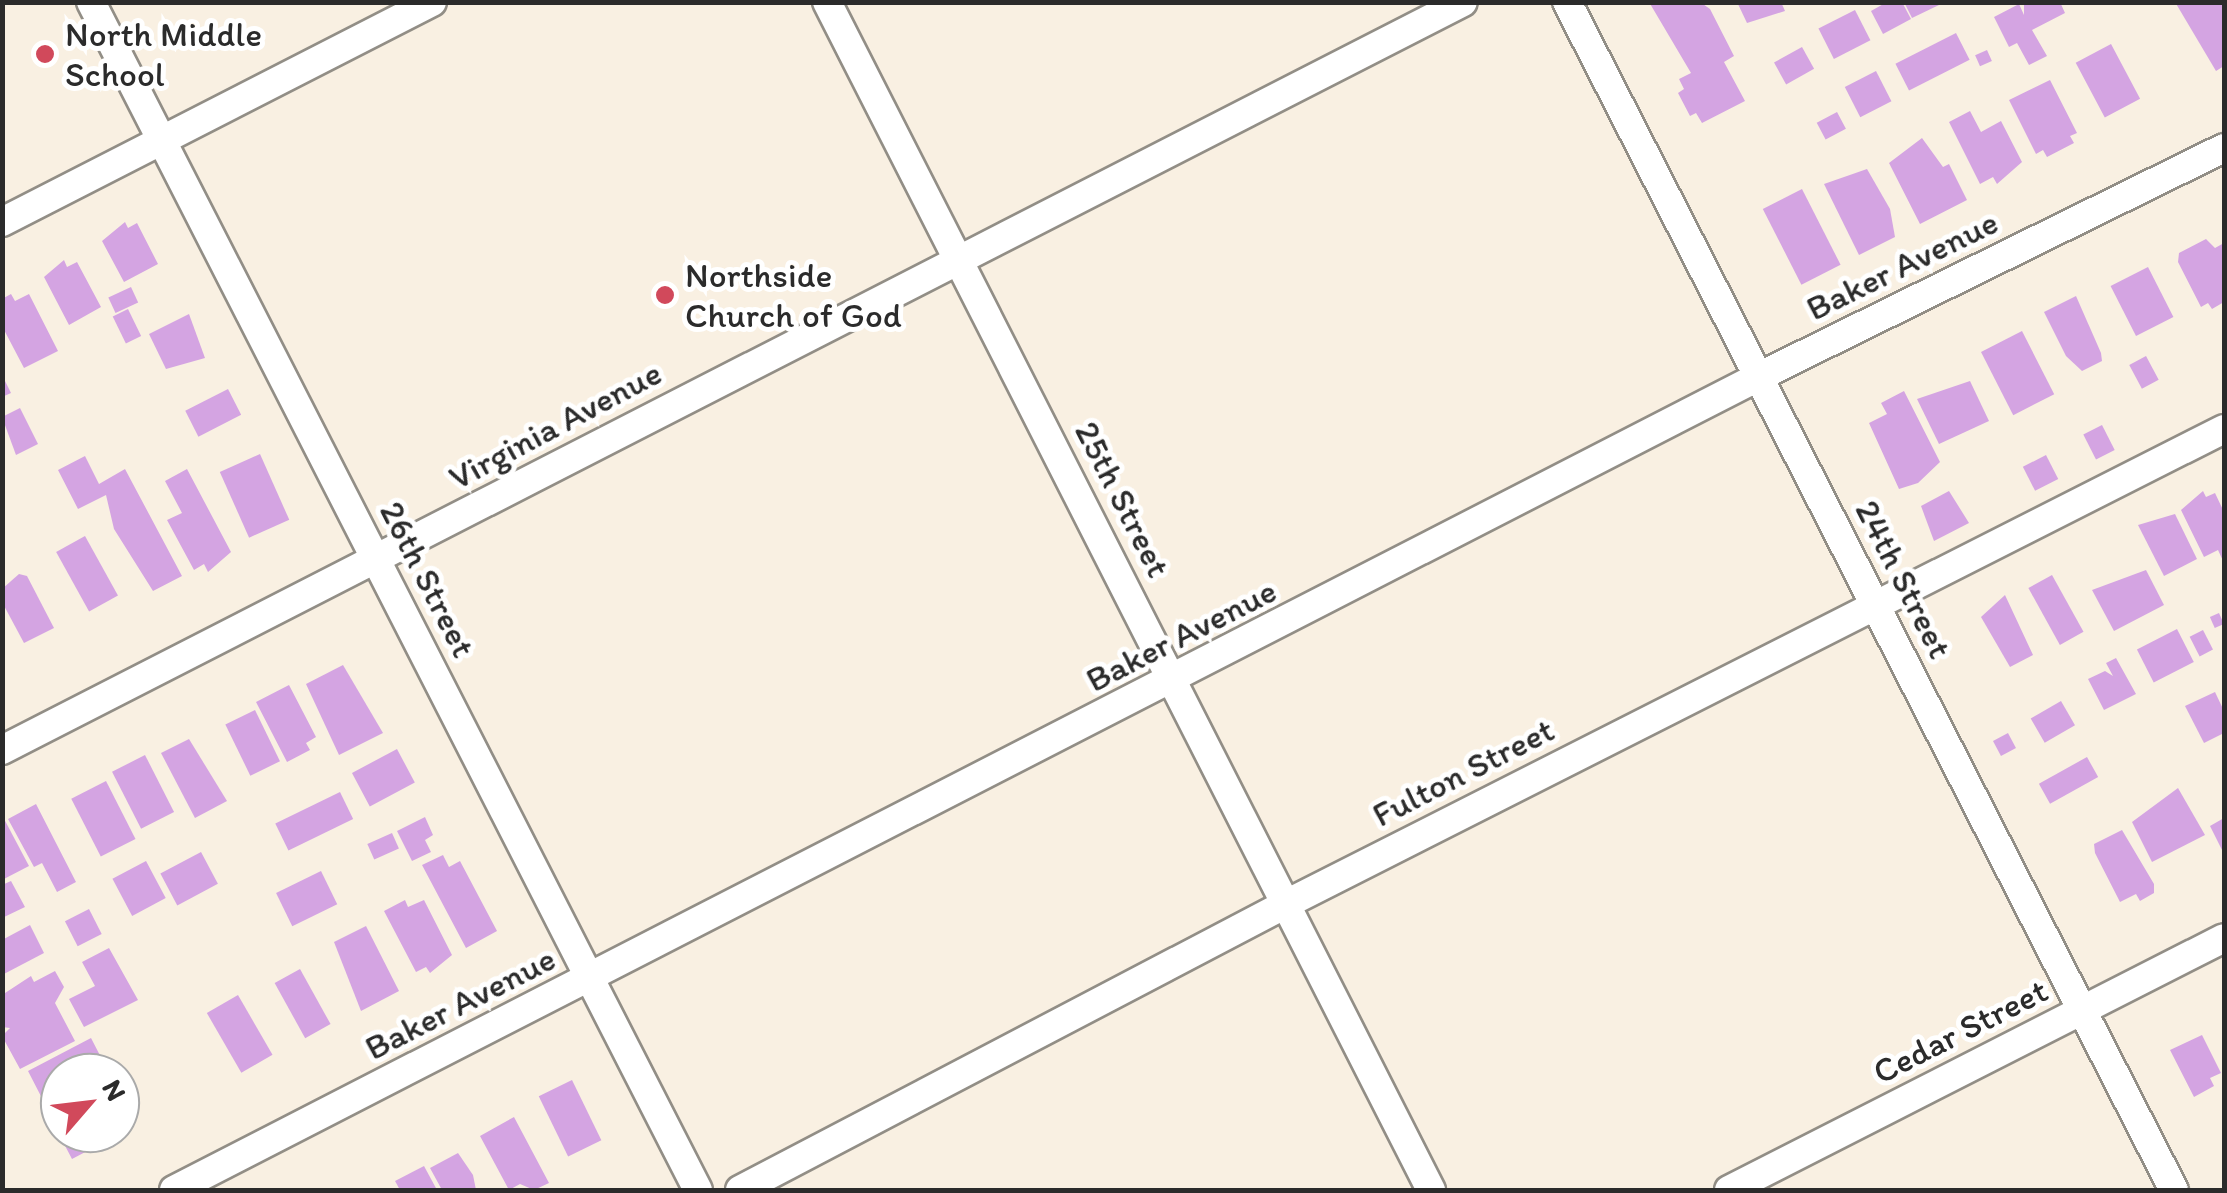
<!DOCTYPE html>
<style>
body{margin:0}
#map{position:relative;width:2227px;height:1193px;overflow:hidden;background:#f9f0e2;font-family:Itim,sans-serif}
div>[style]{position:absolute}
.building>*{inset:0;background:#d4a4e2;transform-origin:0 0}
.roads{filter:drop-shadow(2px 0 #928e86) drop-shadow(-2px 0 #928e86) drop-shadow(0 2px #928e86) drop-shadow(0 -2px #928e86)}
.minor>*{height:28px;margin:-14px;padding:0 14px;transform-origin:14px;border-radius:14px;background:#fff}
.dots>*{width:28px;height:28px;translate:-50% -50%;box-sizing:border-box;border:5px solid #fff;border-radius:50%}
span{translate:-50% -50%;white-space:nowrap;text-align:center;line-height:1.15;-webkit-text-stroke:10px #fff;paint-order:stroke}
.poi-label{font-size:35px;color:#2b2b2b}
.left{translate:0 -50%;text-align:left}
.street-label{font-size:35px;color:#2b2b2b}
.frame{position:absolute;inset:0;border:5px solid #2b2b2b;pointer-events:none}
.north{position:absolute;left:40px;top:1053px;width:100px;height:100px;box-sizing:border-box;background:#fff;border:2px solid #aaa;border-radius:50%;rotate:62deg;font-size:28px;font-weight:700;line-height:40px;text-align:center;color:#2b2b2b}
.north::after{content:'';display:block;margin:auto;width:35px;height:45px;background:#d1495b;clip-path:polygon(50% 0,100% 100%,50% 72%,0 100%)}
</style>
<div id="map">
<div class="building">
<i style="clip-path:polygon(1649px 2px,1700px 2px,1710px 9px,1734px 56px,1724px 62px,1745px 101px,1702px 123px,1696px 113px,1690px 116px,1678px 93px,1684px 89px,1679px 79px,1691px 73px)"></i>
<i style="clip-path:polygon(1737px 2px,1781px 2px,1785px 11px,1747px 23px)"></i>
<i style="clip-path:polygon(1887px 2px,1902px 2px,1911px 19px,1883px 34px,1871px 11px)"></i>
<i style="clip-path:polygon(1904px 2px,1937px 2px,1939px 5px,1912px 18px)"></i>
<i style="clip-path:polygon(2024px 2px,2060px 2px,2065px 13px,2032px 30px,2047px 56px,2029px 65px,2017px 43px,2009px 47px,1994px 17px,2019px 4px,2024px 15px)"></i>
<i style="clip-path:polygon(2175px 2px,2224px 2px,2224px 66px,2216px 71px)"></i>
<i style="left:1855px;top:10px;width:34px;height:41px;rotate:63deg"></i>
<i style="left:1956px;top:33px;width:30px;height:68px;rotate:63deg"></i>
<i style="left:2111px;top:44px;width:62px;height:40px;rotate:62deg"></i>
<i style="left:1802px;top:47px;width:25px;height:32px;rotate:61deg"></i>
<i style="left:1987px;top:50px;width:12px;height:13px;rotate:66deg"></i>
<i style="left:1876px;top:71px;width:34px;height:35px;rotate:63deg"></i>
<i style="clip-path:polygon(2050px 80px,2077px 133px,2070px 136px,2074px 143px,2047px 157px,2043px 150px,2036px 154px,2009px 100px)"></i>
<i style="clip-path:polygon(1970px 111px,1981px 132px,2001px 121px,2022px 162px,1997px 184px,1993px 177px,1980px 184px,1949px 122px)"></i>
<i style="left:1837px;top:112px;width:19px;height:23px;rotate:62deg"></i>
<i style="clip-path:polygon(1922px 138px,1943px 167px,1949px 164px,1967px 200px,1920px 224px,1889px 163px)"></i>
<i style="clip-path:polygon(1867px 169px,1890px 209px,1895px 237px,1859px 255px,1824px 184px)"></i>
<i style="left:1802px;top:189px;width:85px;height:44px;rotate:63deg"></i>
<i style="clip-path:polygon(125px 222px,128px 228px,137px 223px,158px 264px,124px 282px,102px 241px)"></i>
<i style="clip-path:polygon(2206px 239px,2215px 248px,2224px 243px,2224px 302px,2212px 309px,2208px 303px,2201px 307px,2178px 262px,2179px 253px)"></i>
<i style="clip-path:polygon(64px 260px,67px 267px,77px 262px,101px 307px,69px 325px,44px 277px)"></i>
<i style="left:2148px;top:267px;width:56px;height:42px;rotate:63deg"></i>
<i style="left:131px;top:287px;width:17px;height:25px;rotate:65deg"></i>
<i style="clip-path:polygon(11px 294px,15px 301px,29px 294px,58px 351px,24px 368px,2px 326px,2px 299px)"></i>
<i style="clip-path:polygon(2076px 296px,2101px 353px,2102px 361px,2082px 371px,2066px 356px,2044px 312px)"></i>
<i style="left:128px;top:309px;width:30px;height:17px;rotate:64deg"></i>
<i style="clip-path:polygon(189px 314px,205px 358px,166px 369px,149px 334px)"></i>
<i style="left:2022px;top:331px;width:71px;height:46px;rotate:63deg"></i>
<i style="left:2146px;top:356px;width:27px;height:19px;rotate:62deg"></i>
<i style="clip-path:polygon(2px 375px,11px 393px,2px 397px)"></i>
<i style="clip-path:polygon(1970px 381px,1989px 421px,1939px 444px,1917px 399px)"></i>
<i style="left:228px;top:389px;width:29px;height:48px;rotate:63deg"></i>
<i style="clip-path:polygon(1904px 391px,1940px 462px,1918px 483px,1899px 489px,1869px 423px,1887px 414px,1881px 403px)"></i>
<i style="clip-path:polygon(20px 408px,38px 444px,16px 455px,2px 417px)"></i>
<i style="left:2102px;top:425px;width:28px;height:21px;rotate:63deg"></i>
<i style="left:260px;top:454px;width:72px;height:44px;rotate:66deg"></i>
<i style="left:2046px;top:455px;width:27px;height:26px;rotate:63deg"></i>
<i style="clip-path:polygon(85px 456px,99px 484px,125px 469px,182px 576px,153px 591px,114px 529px,106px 495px,78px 509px,58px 470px)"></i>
<i style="clip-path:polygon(187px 469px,231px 552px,208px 572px,204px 564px,194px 570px,167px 520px,182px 513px,165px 481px)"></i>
<i style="clip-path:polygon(1949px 491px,1969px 523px,1934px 541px,1921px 506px)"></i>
<i style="clip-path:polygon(2203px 491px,2206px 497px,2215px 493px,2224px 512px,2224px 563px,2218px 550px,2204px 557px,2181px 510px)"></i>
<i style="clip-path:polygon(2175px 514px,2197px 559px,2164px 576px,2138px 525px)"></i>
<i style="left:85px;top:536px;width:68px;height:33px;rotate:61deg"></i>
<i style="clip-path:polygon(2146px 570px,2164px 605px,2114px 631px,2092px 590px)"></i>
<i style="clip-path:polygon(19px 574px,27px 576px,54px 628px,24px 643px,2px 602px,2px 589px)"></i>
<i style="left:2052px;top:575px;width:65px;height:27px;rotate:61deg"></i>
<i style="clip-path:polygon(2005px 595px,2033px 655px,2010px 667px,1981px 617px)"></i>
<i style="left:2219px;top:613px;width:12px;height:10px;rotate:66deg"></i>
<i style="left:2177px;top:629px;width:37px;height:45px;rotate:63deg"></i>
<i style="left:2203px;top:630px;width:22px;height:15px;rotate:63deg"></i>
<i style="clip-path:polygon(2116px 658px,2136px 694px,2104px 710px,2088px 679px,2105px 671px,2113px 676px,2106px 663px)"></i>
<i style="clip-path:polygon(343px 665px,383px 733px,339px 755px,306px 684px)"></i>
<i style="clip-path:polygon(289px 685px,316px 737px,306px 743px,310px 750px,287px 762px,256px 702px)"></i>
<i style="clip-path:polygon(2215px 692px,2224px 711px,2224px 733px,2204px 743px,2185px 706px)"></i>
<i style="left:2061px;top:701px;width:28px;height:35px;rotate:60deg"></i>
<i style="left:255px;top:710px;width:57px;height:33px;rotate:64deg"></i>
<i style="left:2008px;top:733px;width:17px;height:17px;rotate:62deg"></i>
<i style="clip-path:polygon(189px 739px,227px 801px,195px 818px,161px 753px)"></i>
<i style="left:397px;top:749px;width:38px;height:51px;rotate:62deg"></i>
<i style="left:145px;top:755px;width:64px;height:37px;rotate:63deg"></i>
<i style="left:2087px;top:757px;width:23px;height:55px;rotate:61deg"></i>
<i style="left:106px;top:781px;width:65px;height:39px;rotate:63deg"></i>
<i style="clip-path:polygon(2178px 788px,2205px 835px,2152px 862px,2132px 822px)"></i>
<i style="left:340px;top:792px;width:30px;height:72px;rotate:64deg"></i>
<i style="clip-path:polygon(36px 804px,76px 882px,57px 892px,42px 863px,34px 867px,8px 819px)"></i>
<i style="clip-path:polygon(2px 815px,29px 866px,2px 880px)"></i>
<i style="clip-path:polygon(425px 817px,433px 835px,425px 840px,431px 852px,412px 861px,397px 831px)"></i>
<i style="clip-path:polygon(2224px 818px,2224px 854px,2210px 826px)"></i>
<i style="clip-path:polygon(2122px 830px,2154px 884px,2154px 893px,2140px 901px,2136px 894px,2120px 902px,2095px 853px,2094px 844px)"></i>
<i style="left:392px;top:833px;width:17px;height:27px;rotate:66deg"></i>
<i style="left:201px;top:852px;width:36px;height:46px;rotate:62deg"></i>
<i style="clip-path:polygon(443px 855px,449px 867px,460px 861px,497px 931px,466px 948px,422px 865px)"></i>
<i style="left:146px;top:861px;width:42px;height:38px;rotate:62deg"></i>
<i style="left:321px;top:871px;width:37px;height:50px;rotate:64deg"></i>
<i style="clip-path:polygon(11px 881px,25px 907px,2px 918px,2px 885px)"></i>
<i style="clip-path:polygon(405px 900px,408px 907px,424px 900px,452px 955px,430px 973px,426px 967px,416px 972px,384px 911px)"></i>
<i style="left:89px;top:909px;width:28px;height:27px;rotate:63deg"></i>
<i style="clip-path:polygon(30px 925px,44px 953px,2px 975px,2px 940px)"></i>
<i style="clip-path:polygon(366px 926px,399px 991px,361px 1011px,334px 942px)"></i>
<i style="clip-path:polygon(109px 948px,138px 1000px,84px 1027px,69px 999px,95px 986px,82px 962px)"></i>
<i style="left:300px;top:969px;width:63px;height:29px;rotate:61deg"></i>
<i style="clip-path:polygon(55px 971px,64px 987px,55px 1003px,75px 1041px,20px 1069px,2px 1036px,10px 1028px,2px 1027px,2px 995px,31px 976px,34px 982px)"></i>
<i style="left:238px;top:995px;width:69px;height:36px;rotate:60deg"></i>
<i style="clip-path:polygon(2202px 1035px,2221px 1073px,2210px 1078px,2214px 1086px,2194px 1097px,2170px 1050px)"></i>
<i style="clip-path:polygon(91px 1038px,107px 1069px,60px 1073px,60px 1099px,46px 1106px,28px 1071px)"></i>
<i style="left:572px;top:1080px;width:67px;height:37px;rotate:64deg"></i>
<i style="clip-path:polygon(120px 1111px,129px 1129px,72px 1159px,51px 1119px,60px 1115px,60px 1133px,120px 1133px)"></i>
<i style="clip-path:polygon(514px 1117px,549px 1183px,534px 1190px,520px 1184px,509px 1190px,480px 1136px)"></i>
<i style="clip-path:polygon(458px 1153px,473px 1175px,476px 1190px,442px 1190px,430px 1168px)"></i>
<i style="clip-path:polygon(424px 1166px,437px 1190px,400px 1190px,395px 1181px)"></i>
</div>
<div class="roads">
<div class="minor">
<i style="left:91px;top:2px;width:1334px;rotate:62.94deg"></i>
<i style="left:827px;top:2px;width:1333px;rotate:63.05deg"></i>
<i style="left:1567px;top:2px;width:1334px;rotate:62.94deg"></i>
<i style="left:2px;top:222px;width:483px;rotate:-27.1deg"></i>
<i style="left:2px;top:750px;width:1641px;rotate:-27.11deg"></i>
<i style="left:174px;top:1190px;width:1780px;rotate:-27.17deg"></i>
<i style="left:1758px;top:377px;width:519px;rotate:-26.17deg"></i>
<i style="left:740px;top:1190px;width:616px;rotate:-27.65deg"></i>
<i style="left:1286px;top:904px;width:1051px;rotate:-26.86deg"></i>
<i style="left:1729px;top:1190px;width:555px;rotate:-26.98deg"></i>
</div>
</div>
<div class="dots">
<i style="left:45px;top:54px;background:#d1495b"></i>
<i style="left:665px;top:295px;background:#d1495b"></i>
</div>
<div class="poi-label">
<span class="left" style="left:65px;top:54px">North Middle<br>School</span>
<span class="left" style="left:685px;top:295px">Northside<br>Church of God</span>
</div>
<div class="street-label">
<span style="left:1902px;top:265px;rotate:-26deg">Baker Avenue</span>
<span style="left:555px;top:425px;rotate:-28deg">Virginia Avenue</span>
<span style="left:1123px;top:499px;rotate:63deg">25th Street</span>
<span style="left:428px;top:579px;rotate:63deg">26th Street</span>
<span style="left:1904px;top:579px;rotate:63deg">24th Street</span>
<span style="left:1181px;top:635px;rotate:-27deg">Baker Avenue</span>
<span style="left:1463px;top:772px;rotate:-27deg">Fulton Street</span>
<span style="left:460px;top:1003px;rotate:-27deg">Baker Avenue</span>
<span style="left:1960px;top:1031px;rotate:-27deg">Cedar Street</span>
</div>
<div class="frame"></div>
<div class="north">N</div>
</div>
